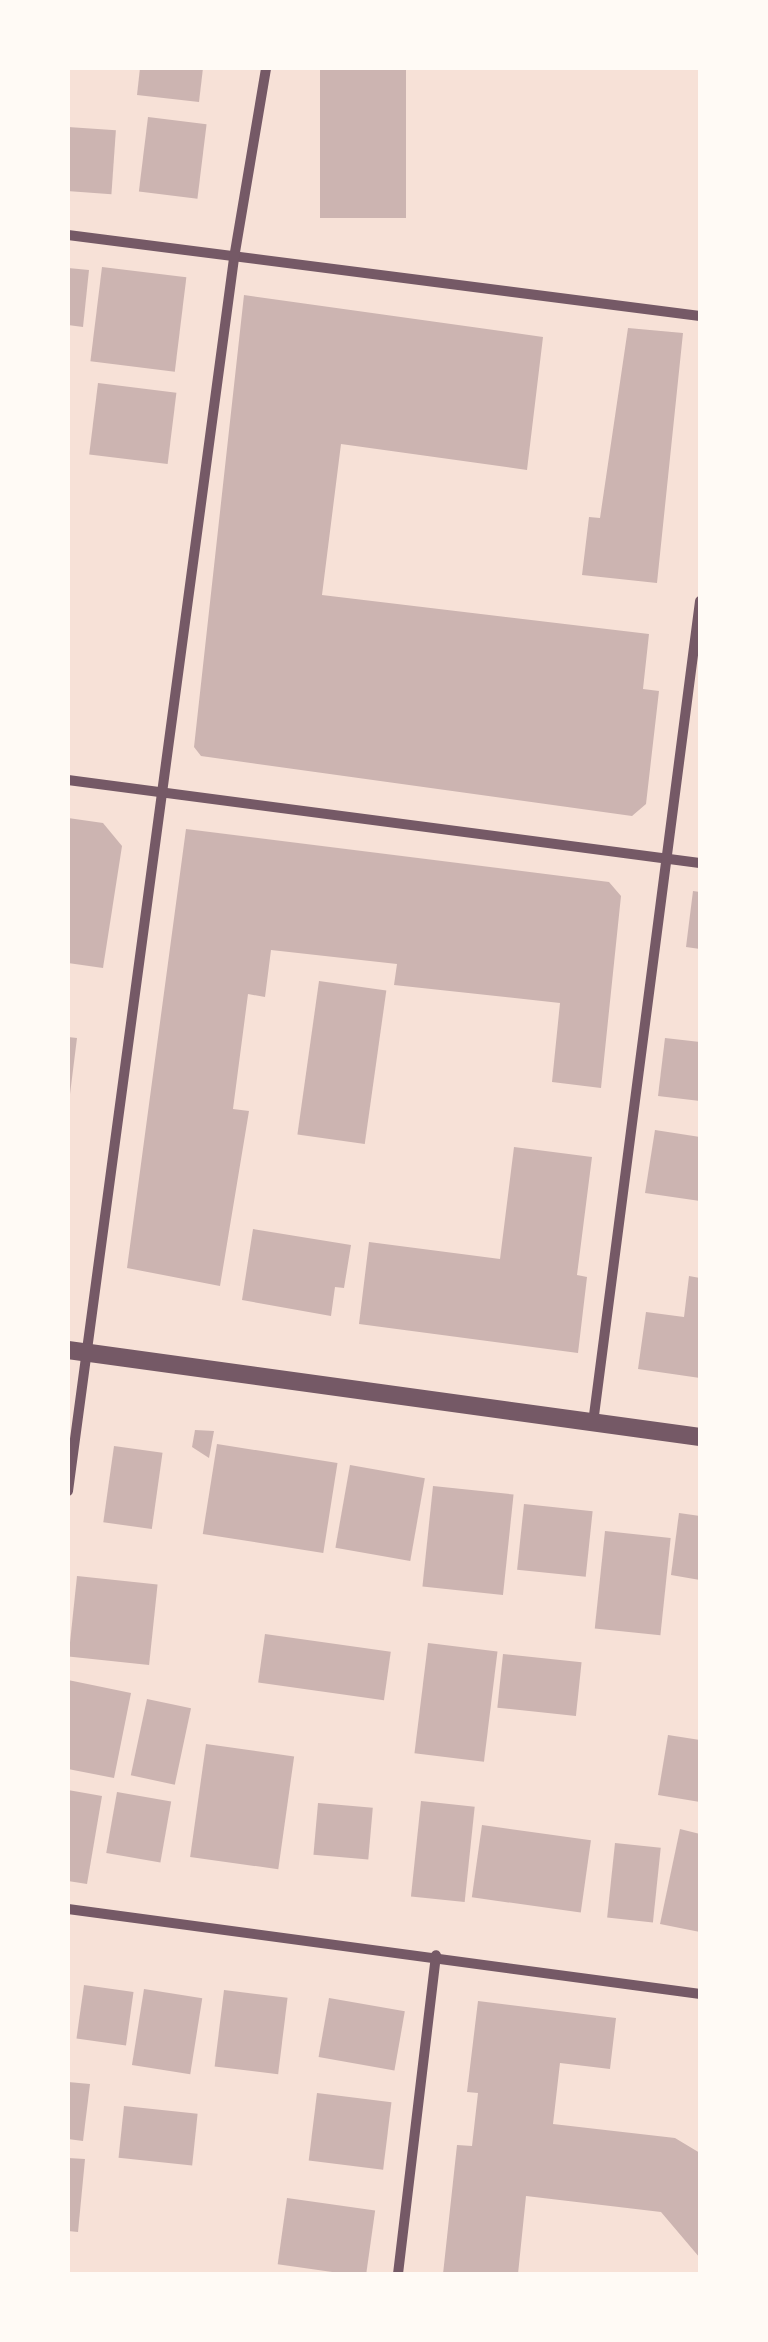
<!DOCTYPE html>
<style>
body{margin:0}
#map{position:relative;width:768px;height:2342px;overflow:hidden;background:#f7e1d7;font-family:Montserrat,sans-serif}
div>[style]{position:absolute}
.building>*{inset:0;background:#ccb4b1;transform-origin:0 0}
.minor>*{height:10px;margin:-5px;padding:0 5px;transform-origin:5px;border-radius:5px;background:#755966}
.tertiary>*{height:18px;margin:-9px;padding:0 9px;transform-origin:9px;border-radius:9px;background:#755966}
span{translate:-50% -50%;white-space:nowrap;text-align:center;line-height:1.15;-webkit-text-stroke:8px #fffaf5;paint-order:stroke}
.frame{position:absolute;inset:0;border:70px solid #fffaf5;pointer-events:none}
</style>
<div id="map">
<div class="building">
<i style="clip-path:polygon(140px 68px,203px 68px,199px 102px,137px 95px)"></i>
<i style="left:320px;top:68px;width:86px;height:150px"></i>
<i style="left:148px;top:117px;width:59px;height:75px;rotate:7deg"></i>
<i style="left:68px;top:127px;width:48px;height:64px;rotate:4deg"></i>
<i style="left:102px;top:267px;width:85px;height:95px;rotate:7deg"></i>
<i style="clip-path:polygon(68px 268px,89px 270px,83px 327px,68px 325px)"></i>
<i style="clip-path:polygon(244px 295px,543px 337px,527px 470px,341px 444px,322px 595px,649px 634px,643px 689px,659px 691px,646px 804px,632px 816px,201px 756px,194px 747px)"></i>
<i style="clip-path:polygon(628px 328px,683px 333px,657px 583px,582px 575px,589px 517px,600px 518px)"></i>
<i style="left:98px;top:383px;width:79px;height:72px;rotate:7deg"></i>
<i style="clip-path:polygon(68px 818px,103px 823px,122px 846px,103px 968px,68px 963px)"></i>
<i style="clip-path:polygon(186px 829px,609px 882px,621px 896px,601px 1088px,552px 1082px,560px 1003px,394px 985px,397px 964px,271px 950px,265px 997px,248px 994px,233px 1109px,249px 1111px,220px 1286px,127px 1268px)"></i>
<i style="clip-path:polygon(693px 891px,700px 892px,700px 949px,686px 947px)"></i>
<i style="left:319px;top:981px;width:68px;height:155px;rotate:8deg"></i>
<i style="clip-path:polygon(68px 1037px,77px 1038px,70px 1094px,68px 1093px)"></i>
<i style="clip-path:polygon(665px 1038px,700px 1042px,700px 1101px,658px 1096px)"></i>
<i style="clip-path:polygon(655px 1130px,700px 1137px,700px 1201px,645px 1193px)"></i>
<i style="clip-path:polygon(514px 1147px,592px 1157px,577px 1275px,587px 1277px,578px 1353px,359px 1324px,369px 1242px,500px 1259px)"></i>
<i style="clip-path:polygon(253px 1229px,351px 1245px,344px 1288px,335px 1287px,331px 1316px,242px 1300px)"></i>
<i style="clip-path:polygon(689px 1276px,700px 1278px,700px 1378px,638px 1369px,646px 1312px,684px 1317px)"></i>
<i style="clip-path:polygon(195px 1430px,214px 1431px,209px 1458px,192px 1447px)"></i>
<i style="left:217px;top:1444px;width:122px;height:91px;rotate:9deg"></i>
<i style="left:114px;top:1446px;width:49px;height:77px;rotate:8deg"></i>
<i style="left:350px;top:1465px;width:76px;height:84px;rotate:10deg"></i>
<i style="left:433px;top:1486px;width:81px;height:101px;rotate:6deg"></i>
<i style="left:524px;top:1504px;width:69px;height:66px;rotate:6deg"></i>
<i style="clip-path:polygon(679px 1513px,700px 1516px,700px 1580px,671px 1575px)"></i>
<i style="left:605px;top:1531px;width:66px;height:98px;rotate:6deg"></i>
<i style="left:77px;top:1576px;width:81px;height:81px;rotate:6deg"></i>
<i style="left:265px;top:1634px;width:127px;height:49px;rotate:8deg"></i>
<i style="left:428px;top:1643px;width:70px;height:111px;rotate:7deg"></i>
<i style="left:503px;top:1654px;width:79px;height:54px;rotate:6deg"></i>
<i style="clip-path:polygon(68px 1680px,131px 1693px,114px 1778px,68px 1769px)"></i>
<i style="left:147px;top:1699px;width:45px;height:78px;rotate:12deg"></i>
<i style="clip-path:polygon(668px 1735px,700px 1740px,700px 1802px,658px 1795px)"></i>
<i style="left:206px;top:1744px;width:89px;height:114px;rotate:8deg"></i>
<i style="clip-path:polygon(68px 1790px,102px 1796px,87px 1884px,68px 1881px)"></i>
<i style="left:117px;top:1792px;width:55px;height:62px;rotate:10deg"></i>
<i style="left:421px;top:1801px;width:54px;height:96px;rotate:6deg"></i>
<i style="left:318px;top:1803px;width:55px;height:52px;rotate:5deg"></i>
<i style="left:482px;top:1825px;width:110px;height:73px;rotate:8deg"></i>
<i style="clip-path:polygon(680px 1829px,700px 1834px,700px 1932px,660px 1924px)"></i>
<i style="left:615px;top:1843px;width:46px;height:75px;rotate:6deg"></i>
<i style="left:84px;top:1985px;width:50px;height:54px;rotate:8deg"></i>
<i style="left:144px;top:1989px;width:59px;height:77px;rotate:9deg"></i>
<i style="left:224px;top:1990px;width:64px;height:77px;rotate:7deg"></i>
<i style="left:329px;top:1998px;width:77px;height:60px;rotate:10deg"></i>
<i style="clip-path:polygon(478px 2001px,616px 2018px,610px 2069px,560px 2063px,553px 2124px,675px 2138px,700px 2153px,700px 2258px,661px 2212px,526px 2196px,518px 2274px,443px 2274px,457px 2145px,472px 2146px,478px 2093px,467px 2092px)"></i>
<i style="clip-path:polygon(68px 2082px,90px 2084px,83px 2141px,68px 2139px)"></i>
<i style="left:317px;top:2093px;width:75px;height:68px;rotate:7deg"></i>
<i style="left:124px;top:2106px;width:74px;height:52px;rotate:6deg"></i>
<i style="clip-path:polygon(68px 2158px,85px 2159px,78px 2232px,68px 2231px)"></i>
<i style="left:287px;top:2198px;width:89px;height:67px;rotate:8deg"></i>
</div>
<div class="minor">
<i style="left:68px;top:235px;width:637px;rotate:7.3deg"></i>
<i style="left:68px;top:780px;width:637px;rotate:7.48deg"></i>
<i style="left:593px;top:1423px;width:829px;rotate:-82.58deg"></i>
<i style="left:68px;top:1491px;width:1244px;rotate:-82.33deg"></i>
<i style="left:234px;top:258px;width:193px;rotate:-80.4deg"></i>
<i style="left:68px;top:1909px;width:638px;rotate:7.66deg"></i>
<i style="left:398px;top:2274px;width:321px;rotate:-83.2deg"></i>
</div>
<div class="tertiary">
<i style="left:68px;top:1350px;width:638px;rotate:7.84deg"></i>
</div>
<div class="frame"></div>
</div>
